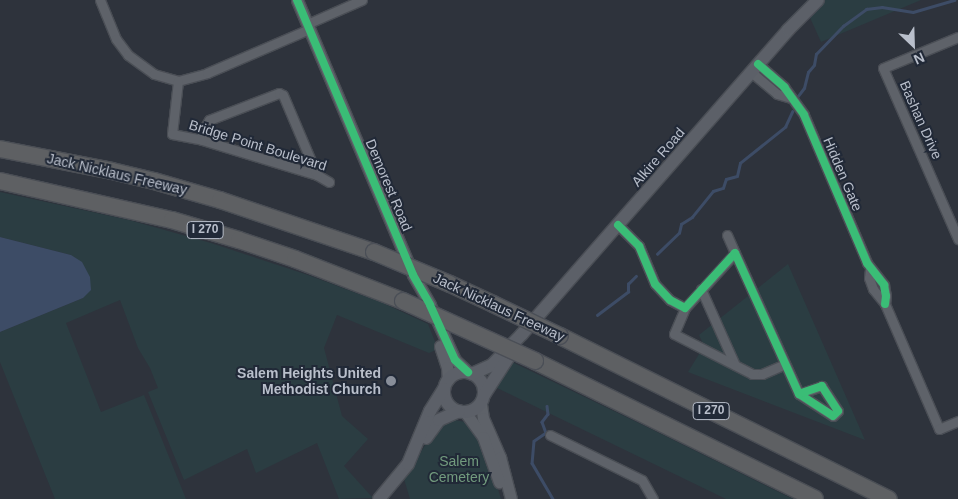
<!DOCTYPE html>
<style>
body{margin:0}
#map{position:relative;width:958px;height:499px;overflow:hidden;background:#2e333c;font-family:Helvetica,sans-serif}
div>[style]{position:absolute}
.green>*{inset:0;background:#2b3d42}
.water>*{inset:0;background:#3d4c66}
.stream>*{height:2.5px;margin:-1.25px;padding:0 1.25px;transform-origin:1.25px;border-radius:1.25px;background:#3d4c66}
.roads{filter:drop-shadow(1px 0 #4a4e55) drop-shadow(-1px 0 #4a4e55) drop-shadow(0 1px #4a4e55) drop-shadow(0 -1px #4a4e55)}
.minor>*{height:9px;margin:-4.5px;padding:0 4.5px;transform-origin:4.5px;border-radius:4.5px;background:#5e6269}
.tertiary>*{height:11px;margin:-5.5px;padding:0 5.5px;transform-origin:5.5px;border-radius:5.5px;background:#5e6269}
.secondary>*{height:12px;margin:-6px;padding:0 6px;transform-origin:6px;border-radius:6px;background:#5c6068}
.secondary>.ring{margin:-6px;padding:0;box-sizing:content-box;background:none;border:12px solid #5c6068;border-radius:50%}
.motorway>*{height:16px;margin:-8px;padding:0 8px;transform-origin:8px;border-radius:8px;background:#5e6063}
.bridges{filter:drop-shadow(1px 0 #4b4f57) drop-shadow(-1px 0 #4b4f57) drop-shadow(0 1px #4b4f57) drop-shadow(0 -1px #4b4f57)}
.motorway-bridge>*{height:16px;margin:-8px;padding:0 8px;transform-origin:8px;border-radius:8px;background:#5e6063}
.cycleway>*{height:8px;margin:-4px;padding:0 4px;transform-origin:4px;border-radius:4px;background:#3abd76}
.dots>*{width:14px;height:14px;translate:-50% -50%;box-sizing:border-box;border:2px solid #212937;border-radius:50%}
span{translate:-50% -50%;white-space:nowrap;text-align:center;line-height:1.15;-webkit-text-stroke:4px #212937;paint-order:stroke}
.shield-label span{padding:1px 4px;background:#212937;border:1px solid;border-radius:4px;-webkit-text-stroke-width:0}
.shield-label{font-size:12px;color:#b9bfcb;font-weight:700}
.street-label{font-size:14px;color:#b9bfcb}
.poi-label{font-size:14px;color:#b9bfcb;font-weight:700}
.right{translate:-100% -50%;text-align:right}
.park-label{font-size:14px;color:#729b7e}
.north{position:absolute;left:888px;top:20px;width:50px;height:50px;-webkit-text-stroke:4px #212937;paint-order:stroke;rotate:156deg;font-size:14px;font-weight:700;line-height:20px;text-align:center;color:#b9bfcb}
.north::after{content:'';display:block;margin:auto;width:18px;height:22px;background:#b9bfcb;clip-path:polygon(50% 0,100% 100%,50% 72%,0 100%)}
</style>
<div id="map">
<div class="green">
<i style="clip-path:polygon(818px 0,921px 0,821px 42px,807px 11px)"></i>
<i style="clip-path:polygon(0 192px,129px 220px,211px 243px,308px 275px,383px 303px,428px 324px,438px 349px,429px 353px,337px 315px,324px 348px,342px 416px,368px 439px,344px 466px,373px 498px,339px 499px,317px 443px,256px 473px,247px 449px,184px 480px,148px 392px,158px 388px,150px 368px,138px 348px,120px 300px,66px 323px,101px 412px,144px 395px,186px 499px,55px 499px,0 362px,0 332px,83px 298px,71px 255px,0 237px)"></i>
<i style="clip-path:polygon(788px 264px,865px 440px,688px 372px,704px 346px,699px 335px)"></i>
<i style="clip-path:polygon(512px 362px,647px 427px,793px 499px,726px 499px,497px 388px)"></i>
<i style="clip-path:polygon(455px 420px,465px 422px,476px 431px,486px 450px,501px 499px,410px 499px,404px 479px,432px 434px,442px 424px)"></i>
</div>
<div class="water">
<i style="clip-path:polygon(0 237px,71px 255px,82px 262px,90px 277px,91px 290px,83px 298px,0 332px)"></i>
</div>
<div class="stream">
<i style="left:798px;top:96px;width:10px;rotate:-53deg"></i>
<i style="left:804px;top:88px;width:16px;rotate:-76deg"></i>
<i style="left:808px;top:72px;width:9px;rotate:-49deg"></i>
<i style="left:814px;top:65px;width:11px;rotate:-80deg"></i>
<i style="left:816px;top:54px;width:39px;rotate:-46deg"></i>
<i style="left:843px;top:26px;width:29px;rotate:-36deg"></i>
<i style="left:866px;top:9px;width:16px;rotate:-7deg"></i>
<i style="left:882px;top:7px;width:31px;rotate:9deg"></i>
<i style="left:913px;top:12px;width:43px;rotate:-16.3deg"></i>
<i style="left:657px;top:254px;width:30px;rotate:-44deg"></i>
<i style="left:679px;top:233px;width:9px;rotate:-77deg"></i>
<i style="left:681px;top:224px;width:13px;rotate:-32deg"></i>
<i style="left:692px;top:217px;width:33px;rotate:-51deg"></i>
<i style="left:713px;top:191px;width:10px;rotate:-17deg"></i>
<i style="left:723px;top:188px;width:9px;rotate:-72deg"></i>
<i style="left:726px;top:179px;width:11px;rotate:-15deg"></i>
<i style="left:737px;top:176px;width:13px;rotate:-77deg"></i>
<i style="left:740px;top:163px;width:58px;rotate:-38.7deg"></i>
<i style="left:785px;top:127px;width:17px;rotate:-65deg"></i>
<i style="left:597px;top:315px;width:39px;rotate:-37deg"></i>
<i style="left:628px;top:292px;width:8px;rotate:-90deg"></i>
<i style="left:628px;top:284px;width:11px;rotate:-45deg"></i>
<i style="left:547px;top:406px;width:8px;rotate:83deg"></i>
<i style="left:548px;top:414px;width:10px;rotate:127deg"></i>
<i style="left:542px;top:422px;width:12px;rotate:70deg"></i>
<i style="left:546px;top:433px;width:14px;rotate:146deg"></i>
<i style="left:534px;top:441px;width:22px;rotate:95deg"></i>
<i style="left:532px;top:463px;width:42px;rotate:59.7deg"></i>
</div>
<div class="roads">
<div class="minor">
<i style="left:100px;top:0;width:42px;rotate:67.7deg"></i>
<i style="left:116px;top:39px;width:20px;rotate:53deg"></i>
<i style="left:128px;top:55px;width:32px;rotate:36deg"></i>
<i style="left:154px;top:74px;width:25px;rotate:16deg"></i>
<i style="left:178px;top:81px;width:30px;rotate:-15deg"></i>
<i style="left:207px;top:73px;width:111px;rotate:-23.3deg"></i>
<i style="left:307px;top:24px;width:60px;rotate:-23.6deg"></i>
<i style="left:958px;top:37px;width:81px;rotate:157.5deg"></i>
<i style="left:883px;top:68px;width:187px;rotate:66.3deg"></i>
<i style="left:758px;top:64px;width:35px;rotate:41deg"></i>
<i style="left:784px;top:87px;width:34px;rotate:54deg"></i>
<i style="left:804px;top:115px;width:161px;rotate:66.9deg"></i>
<i style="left:867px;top:263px;width:28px;rotate:52deg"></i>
<i style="left:884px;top:285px;width:11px;rotate:80deg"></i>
<i style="left:886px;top:296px;width:8px;rotate:97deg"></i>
<i style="left:751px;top:72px;width:34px;rotate:40deg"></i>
<i style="left:777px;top:94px;width:15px;rotate:16deg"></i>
<i style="left:178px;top:81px;width:53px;rotate:96.5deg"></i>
<i style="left:172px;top:134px;width:31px;rotate:11deg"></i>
<i style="left:202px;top:140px;width:120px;rotate:16.9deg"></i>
<i style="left:317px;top:175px;width:14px;rotate:30deg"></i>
<i style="left:202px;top:140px;width:8px;rotate:-90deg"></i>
<i style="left:202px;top:132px;width:14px;rotate:-60deg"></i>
<i style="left:209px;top:120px;width:75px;rotate:-21.1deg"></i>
<i style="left:279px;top:93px;width:4px;rotate:27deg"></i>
<i style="left:283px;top:95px;width:87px;rotate:67deg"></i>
<i style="left:618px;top:225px;width:30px;rotate:45deg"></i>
<i style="left:639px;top:246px;width:41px;rotate:67.2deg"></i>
<i style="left:655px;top:284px;width:22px;rotate:47deg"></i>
<i style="left:670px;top:300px;width:17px;rotate:28deg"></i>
<i style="left:685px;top:308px;width:74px;rotate:-47.7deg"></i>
<i style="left:735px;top:253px;width:155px;rotate:65.6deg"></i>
<i style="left:799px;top:394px;width:40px;rotate:32.9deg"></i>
<i style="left:833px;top:416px;width:7px;rotate:-45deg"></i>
<i style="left:838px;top:411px;width:30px;rotate:-123deg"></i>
<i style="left:822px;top:386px;width:24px;rotate:161deg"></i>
<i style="left:727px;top:235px;width:20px;rotate:66deg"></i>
<i style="left:870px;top:269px;width:9px;rotate:96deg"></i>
<i style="left:869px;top:278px;width:12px;rotate:70deg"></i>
<i style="left:873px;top:289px;width:19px;rotate:51deg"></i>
<i style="left:885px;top:304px;width:136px;rotate:66.6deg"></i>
<i style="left:939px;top:429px;width:21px;rotate:-23deg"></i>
<i style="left:701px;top:289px;width:83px;rotate:65.9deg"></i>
<i style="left:685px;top:308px;width:28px;rotate:113deg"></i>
<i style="left:674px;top:334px;width:88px;rotate:27.1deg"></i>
<i style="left:752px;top:374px;width:10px"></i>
<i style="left:762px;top:374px;width:25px;rotate:-23deg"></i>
<i style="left:550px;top:435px;width:102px;rotate:26.1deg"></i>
<i style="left:642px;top:480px;width:22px;rotate:60deg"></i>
</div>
<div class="tertiary">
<i style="left:297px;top:0;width:298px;rotate:67.1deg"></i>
<i style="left:413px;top:275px;width:34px;rotate:60deg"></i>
<i style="left:430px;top:305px;width:60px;rotate:65.6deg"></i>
<i style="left:455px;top:360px;width:18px;rotate:43deg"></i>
<i style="left:440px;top:346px;width:22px;rotate:72deg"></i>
<i style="left:447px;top:367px;width:13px;rotate:86deg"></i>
<i style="left:481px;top:404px;width:14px;rotate:82deg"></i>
<i style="left:483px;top:418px;width:43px;rotate:66.4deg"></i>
<i style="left:500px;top:457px;width:43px;rotate:75.3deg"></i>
<i style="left:465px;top:412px;width:31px;rotate:54deg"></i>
<i style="left:483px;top:437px;width:48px;rotate:70.4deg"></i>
</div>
<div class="secondary">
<i class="ring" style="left:444px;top:372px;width:28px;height:28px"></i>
<i style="left:472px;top:374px;width:22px;rotate:-24deg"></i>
<i style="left:492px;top:365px;width:43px;rotate:-45.9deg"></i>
<i style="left:522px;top:334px;width:404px;rotate:-48.8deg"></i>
<i style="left:788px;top:30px;width:42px;rotate:-45deg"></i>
<i style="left:484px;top:395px;width:44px;rotate:-57deg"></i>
<i style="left:426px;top:438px;width:22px;rotate:-54deg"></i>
<i style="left:439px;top:420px;width:22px;rotate:-24deg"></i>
<i style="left:379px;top:499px;width:45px;rotate:-50.4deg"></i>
<i style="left:408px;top:464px;width:57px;rotate:-67.5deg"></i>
<i style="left:430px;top:411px;width:26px;rotate:-58deg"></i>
</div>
<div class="motorway">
<i style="left:0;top:149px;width:114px;rotate:11.1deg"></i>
<i style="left:112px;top:171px;width:43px;rotate:13.4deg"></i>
<i style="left:154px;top:181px;width:69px;rotate:16.1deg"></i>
<i style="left:220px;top:200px;width:163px;rotate:18.7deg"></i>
<i style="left:0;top:181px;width:176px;rotate:12.8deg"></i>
<i style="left:172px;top:220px;width:70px;rotate:16.6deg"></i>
<i style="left:239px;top:240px;width:59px;rotate:18.7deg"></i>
<i style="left:295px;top:259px;width:116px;rotate:21.3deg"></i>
<i style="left:450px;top:284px;width:47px;rotate:24.9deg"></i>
<i style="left:560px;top:336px;width:367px;rotate:26.4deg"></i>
<i style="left:535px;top:361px;width:312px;rotate:26.2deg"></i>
</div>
</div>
<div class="bridges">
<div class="motorway-bridge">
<i style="left:374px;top:252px;width:82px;rotate:22.8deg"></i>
<i style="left:403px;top:301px;width:145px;rotate:24.4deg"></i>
<i style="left:493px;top:304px;width:74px;rotate:25.5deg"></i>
</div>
</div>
<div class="cycleway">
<i style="left:297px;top:0;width:298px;rotate:67.1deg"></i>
<i style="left:413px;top:275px;width:34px;rotate:60deg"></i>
<i style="left:430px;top:305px;width:60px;rotate:65.6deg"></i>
<i style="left:455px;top:360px;width:18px;rotate:43deg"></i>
<i style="left:758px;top:64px;width:35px;rotate:41deg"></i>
<i style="left:784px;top:87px;width:34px;rotate:54deg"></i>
<i style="left:804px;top:115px;width:161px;rotate:66.9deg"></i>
<i style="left:867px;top:263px;width:28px;rotate:52deg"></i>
<i style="left:884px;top:285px;width:11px;rotate:80deg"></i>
<i style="left:886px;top:296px;width:8px;rotate:97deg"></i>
<i style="left:618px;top:225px;width:30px;rotate:45deg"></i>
<i style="left:639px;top:246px;width:41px;rotate:67.2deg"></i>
<i style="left:655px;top:284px;width:22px;rotate:47deg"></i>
<i style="left:670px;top:300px;width:17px;rotate:28deg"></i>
<i style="left:685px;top:308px;width:74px;rotate:-47.7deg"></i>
<i style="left:735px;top:253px;width:155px;rotate:65.6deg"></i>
<i style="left:799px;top:394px;width:40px;rotate:32.9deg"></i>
<i style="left:833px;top:416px;width:7px;rotate:-45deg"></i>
<i style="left:838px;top:411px;width:30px;rotate:-123deg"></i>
<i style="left:822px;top:386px;width:24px;rotate:161deg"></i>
</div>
<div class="dots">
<i style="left:391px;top:381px;background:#888e99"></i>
</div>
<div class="shield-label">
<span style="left:205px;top:230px">I 270</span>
<span style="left:711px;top:411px">I 270</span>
</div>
<div class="street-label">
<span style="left:921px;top:120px;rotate:66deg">Bashan Drive</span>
<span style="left:258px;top:145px;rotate:17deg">Bridge Point Boulevard</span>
<span style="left:658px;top:157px;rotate:-49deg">Alkire Road</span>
<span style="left:117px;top:174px;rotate:13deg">Jack Nicklaus Freeway</span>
<span style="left:843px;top:174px;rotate:67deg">Hidden Gate</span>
<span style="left:389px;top:185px;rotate:67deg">Demorest Road</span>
<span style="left:499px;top:307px;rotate:25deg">Jack Nicklaus Freeway</span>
</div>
<div class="poi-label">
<span class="right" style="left:381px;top:381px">Salem Heights United<br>Methodist Church</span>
</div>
<div class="park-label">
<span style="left:459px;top:469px">Salem<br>Cemetery</span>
</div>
<div class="north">N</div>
</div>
